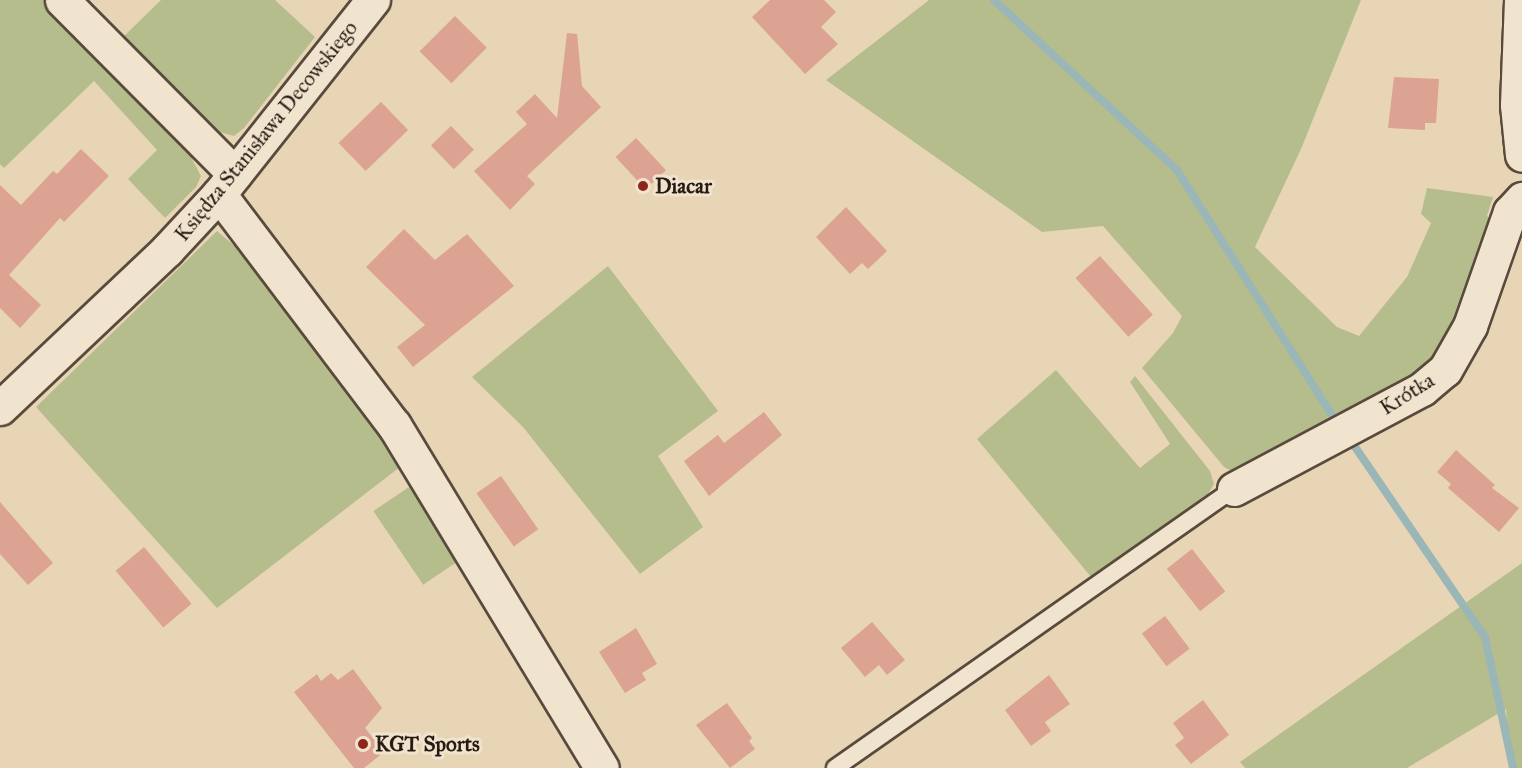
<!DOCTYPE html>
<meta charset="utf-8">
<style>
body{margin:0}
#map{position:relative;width:1522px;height:768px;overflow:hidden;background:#e8d5b5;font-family:"IM FELL Great Primer",serif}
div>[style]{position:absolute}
.green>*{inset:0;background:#b6bd8d;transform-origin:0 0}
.stream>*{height:8px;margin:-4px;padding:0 4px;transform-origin:4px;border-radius:4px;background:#9ab6b7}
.building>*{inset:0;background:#dca392;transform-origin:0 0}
.roads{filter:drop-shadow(2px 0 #584a3c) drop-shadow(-2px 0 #584a3c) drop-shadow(0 2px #584a3c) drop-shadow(0 -2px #584a3c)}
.service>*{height:16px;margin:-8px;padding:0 8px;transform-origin:8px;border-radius:8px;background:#f0e4cf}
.minor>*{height:33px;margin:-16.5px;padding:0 16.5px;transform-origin:16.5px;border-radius:16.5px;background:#f0e4cf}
.dots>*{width:16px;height:16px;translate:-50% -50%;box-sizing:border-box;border:3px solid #f0e4cf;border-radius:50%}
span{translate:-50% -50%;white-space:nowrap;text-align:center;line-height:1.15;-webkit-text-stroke:6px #f0e4cf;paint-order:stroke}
.street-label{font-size:21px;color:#281b13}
.poi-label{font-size:21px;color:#281b13;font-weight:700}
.left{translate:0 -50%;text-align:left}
</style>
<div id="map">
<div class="green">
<i style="clip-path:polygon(0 0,46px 0,196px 154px,192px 159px,201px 176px,196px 187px,165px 218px,128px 179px,157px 150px,94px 81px,4px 168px,0 164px)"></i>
<i style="clip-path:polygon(161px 0,275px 0,315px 37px,244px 128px,234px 136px,219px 132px,214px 136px,119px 41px)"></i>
<i style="clip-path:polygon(929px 0,1361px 0,1301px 149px,1255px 247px,1337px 327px,1359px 336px,1407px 277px,1431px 223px,1421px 214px,1427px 188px,1493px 197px,1487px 216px,1496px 224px,1445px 356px,1307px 441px,1246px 463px,1239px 475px,1224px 467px,1142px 368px,1173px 333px,1182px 316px,1103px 226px,1042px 232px,826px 80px)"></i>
<i style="clip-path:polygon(217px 231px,269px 275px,400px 467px,217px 608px,36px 407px)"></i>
<i style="clip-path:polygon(608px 266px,718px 411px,658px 456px,703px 527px,640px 574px,523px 427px,472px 377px)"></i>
<i style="clip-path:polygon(1056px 370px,1140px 468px,1170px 444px,1130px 382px,1135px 376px,1210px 471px,1214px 484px,1208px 494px,1145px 542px,1091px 577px,977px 439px)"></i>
<i style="left:409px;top:487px;width:89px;height:43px;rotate:56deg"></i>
<i style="clip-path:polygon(1522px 563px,1522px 768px,1510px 768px,1506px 709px,1407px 768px,1245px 768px,1240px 762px)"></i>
</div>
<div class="stream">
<i style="left:994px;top:0;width:250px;rotate:42.9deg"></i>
<i style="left:1177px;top:170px;width:299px;rotate:57.7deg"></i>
<i style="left:1349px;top:438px;width:241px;rotate:55.7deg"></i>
<i style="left:1485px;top:637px;width:134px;rotate:77.9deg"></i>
</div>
<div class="building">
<i style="clip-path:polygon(770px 0,824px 0,836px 12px,821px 27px,838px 44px,805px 74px,752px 17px)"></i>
<i style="left:455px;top:16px;width:45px;height:50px;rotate:45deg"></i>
<i style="clip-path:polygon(567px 33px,577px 34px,582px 86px,601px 107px,527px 176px,535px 184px,510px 210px,474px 171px,527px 124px,516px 112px,535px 94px,557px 118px)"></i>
<i style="clip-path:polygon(1394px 77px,1439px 79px,1436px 123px,1425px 123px,1425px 130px,1388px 128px)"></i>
<i style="left:381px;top:102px;width:39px;height:59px;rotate:46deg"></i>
<i style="left:451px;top:126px;width:33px;height:28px;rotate:46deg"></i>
<i style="left:636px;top:138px;width:44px;height:28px;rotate:47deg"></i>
<i style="clip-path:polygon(81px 149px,109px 176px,64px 222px,60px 218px,9px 275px,41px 305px,20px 328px,0 308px,0 185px,21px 205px,53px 171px,57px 174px)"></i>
<i style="clip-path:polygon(846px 207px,887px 251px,868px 269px,862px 263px,850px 274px,816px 237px)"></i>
<i style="clip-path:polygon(404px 229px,435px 260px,467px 234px,514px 286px,413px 367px,397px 347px,425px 325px,366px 267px)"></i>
<i style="left:1100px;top:256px;width:79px;height:33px;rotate:48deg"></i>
<i style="clip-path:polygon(764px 412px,782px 435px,709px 496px,684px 461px,718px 435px,724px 443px)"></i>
<i style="clip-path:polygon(1456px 450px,1495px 485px,1492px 488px,1519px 508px,1499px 532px,1448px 488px,1451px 484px,1437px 472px)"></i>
<i style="left:501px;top:476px;width:65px;height:30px;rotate:55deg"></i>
<i style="clip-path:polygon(0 502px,53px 563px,28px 585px,0 554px)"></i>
<i style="left:144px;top:547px;width:74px;height:37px;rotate:50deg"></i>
<i style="left:1192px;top:549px;width:54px;height:32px;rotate:52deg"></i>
<i style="left:1165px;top:616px;width:41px;height:29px;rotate:53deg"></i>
<i style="clip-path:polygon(872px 622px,905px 660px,887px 675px,879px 665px,865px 677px,841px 648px)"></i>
<i style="clip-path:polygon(636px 628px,657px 664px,642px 673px,646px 680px,625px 693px,599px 652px)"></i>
<i style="clip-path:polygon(353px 669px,382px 708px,365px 728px,384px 752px,364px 768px,354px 768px,294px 692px,317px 674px,321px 681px,331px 673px,338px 680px)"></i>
<i style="clip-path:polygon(1049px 675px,1070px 704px,1045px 722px,1051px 731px,1031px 746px,1005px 710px)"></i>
<i style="clip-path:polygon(1203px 700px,1229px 735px,1191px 764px,1175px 745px,1184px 738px,1173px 723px)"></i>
<i style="clip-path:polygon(727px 703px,752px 738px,749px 741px,755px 749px,730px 768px,696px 725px)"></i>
</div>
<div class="roads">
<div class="service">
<i style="left:835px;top:768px;width:487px;rotate:-35deg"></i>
</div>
<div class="minor">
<i style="left:62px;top:0;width:245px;rotate:45.2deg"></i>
<i style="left:1521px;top:0;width:105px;rotate:92.2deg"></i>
<i style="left:1517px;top:105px;width:50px;rotate:84.3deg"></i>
<i style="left:219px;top:194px;width:290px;rotate:52.9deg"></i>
<i style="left:394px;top:425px;width:401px;rotate:58.8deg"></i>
<i style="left:0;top:408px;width:230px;rotate:-43.4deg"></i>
<i style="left:167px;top:250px;width:76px;rotate:-47.1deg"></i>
<i style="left:219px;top:194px;width:248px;rotate:-51.6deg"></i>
<i style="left:1234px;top:489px;width:213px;rotate:-28deg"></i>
<i style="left:1422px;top:389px;width:30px;rotate:-40deg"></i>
<i style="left:1445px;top:370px;width:51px;rotate:-60.4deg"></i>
<i style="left:1470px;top:326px;width:121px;rotate:-70.7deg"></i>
<i style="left:1510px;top:212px;width:18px;rotate:-47deg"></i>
</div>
</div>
<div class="dots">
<i style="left:643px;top:186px;background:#8f2418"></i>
<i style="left:363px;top:744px;background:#8f2418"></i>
</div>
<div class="street-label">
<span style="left:266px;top:131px;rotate:-51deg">Księdza Stanisława Decowskiego</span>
<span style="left:1407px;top:394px;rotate:-32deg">Krótka</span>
</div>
<div class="poi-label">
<span class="left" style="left:655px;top:186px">Diacar</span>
<span class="left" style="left:375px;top:744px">KGT Sports</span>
</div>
</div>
